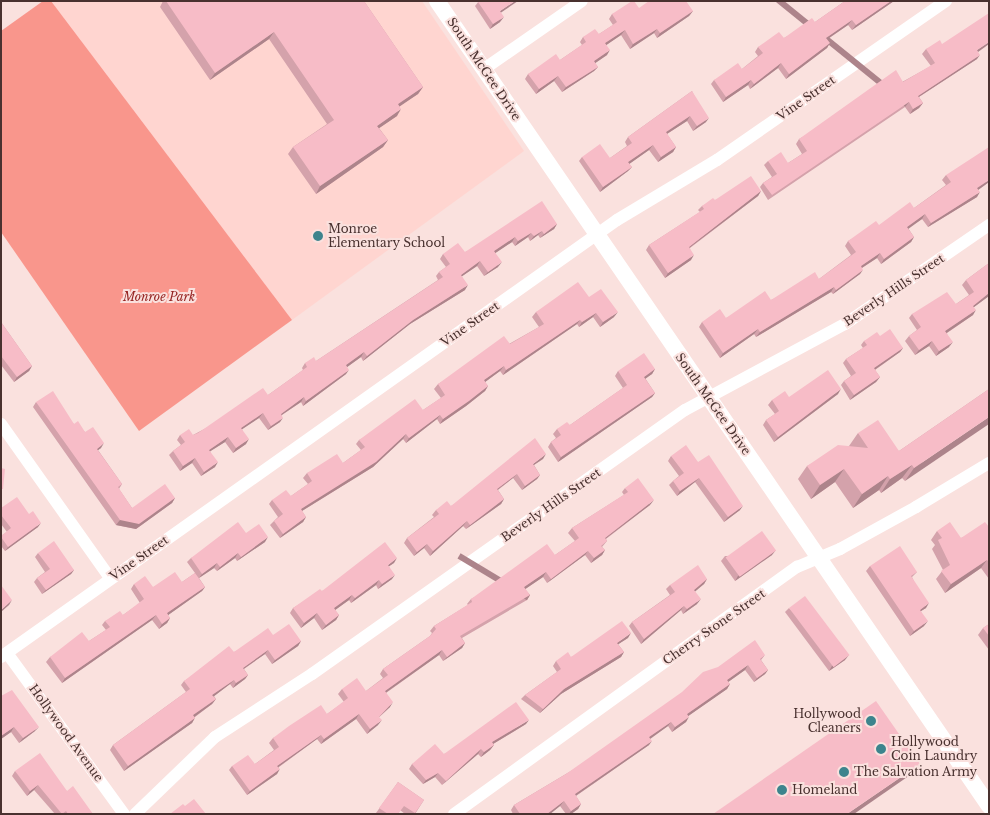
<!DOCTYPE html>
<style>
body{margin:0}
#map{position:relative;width:990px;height:815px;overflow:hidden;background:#fae1de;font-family:"Libre Baskerville",serif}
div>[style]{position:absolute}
.built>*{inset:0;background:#ffd5d0}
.green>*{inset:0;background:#f9968c}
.minor>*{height:12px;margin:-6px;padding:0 6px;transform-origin:6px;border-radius:6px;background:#fff}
.tertiary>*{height:16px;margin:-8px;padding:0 8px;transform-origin:8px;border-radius:8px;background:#fff}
.wall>*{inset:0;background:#d4a2ab}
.shaded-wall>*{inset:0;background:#ad848b;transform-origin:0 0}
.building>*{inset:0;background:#f7bcc7;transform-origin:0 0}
.dots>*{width:14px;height:14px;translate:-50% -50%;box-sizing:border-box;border:2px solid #fae1de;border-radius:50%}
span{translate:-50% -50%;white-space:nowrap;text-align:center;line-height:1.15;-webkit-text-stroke:4px #fae1de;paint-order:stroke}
.street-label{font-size:12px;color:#49312f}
.poi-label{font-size:12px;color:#49312f}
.left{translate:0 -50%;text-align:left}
.right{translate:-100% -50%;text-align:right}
.park-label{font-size:12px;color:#972624;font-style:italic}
.frame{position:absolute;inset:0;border:2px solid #49312f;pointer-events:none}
</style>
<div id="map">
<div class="built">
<i style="clip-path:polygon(51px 1px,422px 1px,524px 151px,292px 320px)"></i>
</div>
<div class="green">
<i style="clip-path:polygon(43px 1px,51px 1px,292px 320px,139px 431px,1px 232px,1px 31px)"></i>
</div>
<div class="minor">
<i style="left:484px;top:69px;width:119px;rotate:-34.8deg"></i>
<i style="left:1px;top:424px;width:189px;rotate:54.7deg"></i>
<i style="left:7px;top:653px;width:199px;rotate:54deg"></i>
<i style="left:1px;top:657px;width:755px;rotate:-35.35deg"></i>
<i style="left:617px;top:220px;width:117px;rotate:-31deg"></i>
<i style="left:717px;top:160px;width:279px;rotate:-34.8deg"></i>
<i style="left:135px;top:814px;width:111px;rotate:-43.9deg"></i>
<i style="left:215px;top:737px;width:116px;rotate:-33deg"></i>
<i style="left:312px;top:674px;width:457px;rotate:-35.3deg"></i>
<i style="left:685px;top:410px;width:182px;rotate:-28.3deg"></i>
<i style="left:845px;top:324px;width:175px;rotate:-34.5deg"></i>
<i style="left:454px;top:814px;width:423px;rotate:-35.8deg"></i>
<i style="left:797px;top:567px;width:47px;rotate:-22.7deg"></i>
<i style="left:840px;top:549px;width:87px;rotate:-28.9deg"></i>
<i style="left:916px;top:507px;width:85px;rotate:-31.1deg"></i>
</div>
<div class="tertiary">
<i style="left:437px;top:1px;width:976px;rotate:55.56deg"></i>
</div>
<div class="wall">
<i style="clip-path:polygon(163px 1px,364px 1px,423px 87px,418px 94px,399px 106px,397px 116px,379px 128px,388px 140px,383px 147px,316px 194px,288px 154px,293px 147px,327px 124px,269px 39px,210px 80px,160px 7px)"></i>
<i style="clip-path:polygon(479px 1px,501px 13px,500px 22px,490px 29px,475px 6px)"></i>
<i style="clip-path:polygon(845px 1px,894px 1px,852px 30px,848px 25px,828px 39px,830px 43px,827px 48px,786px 79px,778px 68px,750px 89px,748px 85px,723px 102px,711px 84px,714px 80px,742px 69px,758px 56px,755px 52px,758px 47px,784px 38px,815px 22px)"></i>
<i style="clip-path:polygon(639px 8px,693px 11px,689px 16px,657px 38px,654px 33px,630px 49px,621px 35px,606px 45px,607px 55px,595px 63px,598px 67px,594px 71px,562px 92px,554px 81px,536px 94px,525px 79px,528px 74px,560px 60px,582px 45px,580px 42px,583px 37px,599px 34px,613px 25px,609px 19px,612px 14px)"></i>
<i style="clip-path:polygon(942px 44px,978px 52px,977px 59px,919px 97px,923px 103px,919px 108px,910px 114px,905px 107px,768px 200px,760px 187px,763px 183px,772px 177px,764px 165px,768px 161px,788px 163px,802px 154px,796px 144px,799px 139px,931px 66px,922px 54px,926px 49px)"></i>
<i style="clip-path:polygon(692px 91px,706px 122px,693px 131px,687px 121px,667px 134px,676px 147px,673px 152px,658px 162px,649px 150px,629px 164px,632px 167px,628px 171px,600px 192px,579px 161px,582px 157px,610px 158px,627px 146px,625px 142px,628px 137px)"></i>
<i style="clip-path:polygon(946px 175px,989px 182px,978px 190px,977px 197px,928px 227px,922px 219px,908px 228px,914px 237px,911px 242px,881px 264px,877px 258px,862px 268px,860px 274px,833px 294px,831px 292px,756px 337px,754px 334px,720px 358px,699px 327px,702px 322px,726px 318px,771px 300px,819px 279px,851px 255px,845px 246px,848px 241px,914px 208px,946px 185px,942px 180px)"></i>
<i style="clip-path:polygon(761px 191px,758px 196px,690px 248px,691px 260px,665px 278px,646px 250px,649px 245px,700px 212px,698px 210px,702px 206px,715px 200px)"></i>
<i style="clip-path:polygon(557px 224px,554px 229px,540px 238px,538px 235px,530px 241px,528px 237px,515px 246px,512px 242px,495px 253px,498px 267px,484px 276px,477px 266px,462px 276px,465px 290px,410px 324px,363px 361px,361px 357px,347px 367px,346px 374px,303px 406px,301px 402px,282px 415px,280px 422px,268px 430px,259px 418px,242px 429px,246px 444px,233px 453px,225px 442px,210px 451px,215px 467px,201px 476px,192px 463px,180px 471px,169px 455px,173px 451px,181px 445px,177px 440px,180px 435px,193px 435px,268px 395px,303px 370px,302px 368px,305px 363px,316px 361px,438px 280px,436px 276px,439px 272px,446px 267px,440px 259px,443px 254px,465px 252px)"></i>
<i style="clip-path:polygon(989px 263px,989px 296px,974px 307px,973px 315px,947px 333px,949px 347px,936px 356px,929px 346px,915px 355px,905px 341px,909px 336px,917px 330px,909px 318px,912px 314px,956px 304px,969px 295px,962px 285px,966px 280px)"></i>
<i style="clip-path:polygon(589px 297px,614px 317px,600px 327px,593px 317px,579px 327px,577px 324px,503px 375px,500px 371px,485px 382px,488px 386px,485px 391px,466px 406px,440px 424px,437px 419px,406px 443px,403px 439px,373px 467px,302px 511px,306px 517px,303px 522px,280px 538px,270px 525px,278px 517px,269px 504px,272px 500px,291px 496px,308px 484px,303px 478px,307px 473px,343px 463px,361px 450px,356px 444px,359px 440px,423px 410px,441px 398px,434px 389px,438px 384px,539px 327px,532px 317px,536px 312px)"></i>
<i style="clip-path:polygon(1px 322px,32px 366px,29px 371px,14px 382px,1px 365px)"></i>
<i style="clip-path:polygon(880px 336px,903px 348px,900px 352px,875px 370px,880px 377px,876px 382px,850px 400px,841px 385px,844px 381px,851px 376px,843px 363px,846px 359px,863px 348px,861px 345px,864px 341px)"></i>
<i style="clip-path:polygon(655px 369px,652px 374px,645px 378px,655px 393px,652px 397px,558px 462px,548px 447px,551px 442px,556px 438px,553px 434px,557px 429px,570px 425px,623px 388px,615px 376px,618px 371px)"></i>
<i style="clip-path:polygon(989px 389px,905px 481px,902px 478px,881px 493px,879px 490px,853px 508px,835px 482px,811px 499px,798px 479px,807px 466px,849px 446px,858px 433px,899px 451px)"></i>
<i style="clip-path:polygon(838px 394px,774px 442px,763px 425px,766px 420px,775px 414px,768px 405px,772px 400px,789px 397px)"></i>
<i style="clip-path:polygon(36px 402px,74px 424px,85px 432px,101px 448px,98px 450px,122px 484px,119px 489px,132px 508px,175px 498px,172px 503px,136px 529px,116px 525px,33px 407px)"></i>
<i style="clip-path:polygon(671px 456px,698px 462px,740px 510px,724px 522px,695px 482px,677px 496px,669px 485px,673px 481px,679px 476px,668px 461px)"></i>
<i style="clip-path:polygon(543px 459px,534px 465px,540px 475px,537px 479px,522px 490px,513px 478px,498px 490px,504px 499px,501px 504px,466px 529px,463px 526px,430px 556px,424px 548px,414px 556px,404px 543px,407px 538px,434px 517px,432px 515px,436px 510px,451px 506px)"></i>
<i style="clip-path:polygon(625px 488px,650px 505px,606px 539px,607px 541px,602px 547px,605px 550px,602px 555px,591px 563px,585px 555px,547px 583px,543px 577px,525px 589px,530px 595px,527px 600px,462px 638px,465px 643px,462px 648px,443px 661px,439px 655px,386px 693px,390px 707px,379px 717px,378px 725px,367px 734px,356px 719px,321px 744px,317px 739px,279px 767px,277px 774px,247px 795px,229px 770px,232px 766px,255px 764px,274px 750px,269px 743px,273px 738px,327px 714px,344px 702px,338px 694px,342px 689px,366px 691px,383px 678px,380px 674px,383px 669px,430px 636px,432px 633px,430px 631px,434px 626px,468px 605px,467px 604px,471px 599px,555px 555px,575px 541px,568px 533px,572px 528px,624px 495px,622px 492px)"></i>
<i style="clip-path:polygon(1px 508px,38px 527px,5px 551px,1px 546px,1px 536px,7px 532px,1px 524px)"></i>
<i style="clip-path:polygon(989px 527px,989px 579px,981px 568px,945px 593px,936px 579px,943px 570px,932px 549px,935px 545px,931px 540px,937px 531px,961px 538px)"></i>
<i style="clip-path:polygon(246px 533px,265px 542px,237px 561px,235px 558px,217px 571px,214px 568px,199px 578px,205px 587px,202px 591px,168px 615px,170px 618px,167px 623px,159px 629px,152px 620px,62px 683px,46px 662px,50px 657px,89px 641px,106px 630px,102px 625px,105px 621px,123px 615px,140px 603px,131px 589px,134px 584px,153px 587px,182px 582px,195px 573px,187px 562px,191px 558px)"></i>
<i style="clip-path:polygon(38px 553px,74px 570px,71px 574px,42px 594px,34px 582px,37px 578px,45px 572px,35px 557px)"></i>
<i style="clip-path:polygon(772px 555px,735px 581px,721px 561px,725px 556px)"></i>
<i style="clip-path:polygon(394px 563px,389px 566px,392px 579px,378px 589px,376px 585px,351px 603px,349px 600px,335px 610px,339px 615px,336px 620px,322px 630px,314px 618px,301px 628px,290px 613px,293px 608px,322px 591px)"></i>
<i style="clip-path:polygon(870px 566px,917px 572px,912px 577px,926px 608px,921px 611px,924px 626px,910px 636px,866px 571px)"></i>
<i style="clip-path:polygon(707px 579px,704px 584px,695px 591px,697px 604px,683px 614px,681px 610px,641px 644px,629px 626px,632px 622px,670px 595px,666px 589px,670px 585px)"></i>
<i style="clip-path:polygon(789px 608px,845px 660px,829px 671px,785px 612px)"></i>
<i style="clip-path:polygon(989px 624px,989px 650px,978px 635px,983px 628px)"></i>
<i style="clip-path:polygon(273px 635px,301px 641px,298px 646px,272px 664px,265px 654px,244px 669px,248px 675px,245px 679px,233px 688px,230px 684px,214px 696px,216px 699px,212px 704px,195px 717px,192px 723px,124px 771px,110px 750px,113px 745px,186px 692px,181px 685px,184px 681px,234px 652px)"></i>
<i style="clip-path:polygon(628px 638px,618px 644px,624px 652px,621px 657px,561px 694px,540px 713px,521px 699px,525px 695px,557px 672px,553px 666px,556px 661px,571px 657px)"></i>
<i style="clip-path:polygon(765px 655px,761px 660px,768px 670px,765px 674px,754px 682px,745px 670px,728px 682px,730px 684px,727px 689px,688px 716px,686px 722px,672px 732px,668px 726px,650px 738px,649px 745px,576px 796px,581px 804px,578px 809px,571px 814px,566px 814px,560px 806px,550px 814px,513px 814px,511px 810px,514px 805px)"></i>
<i style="clip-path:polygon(1px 696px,35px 731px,19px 743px,11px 732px,1px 739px)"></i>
<i style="clip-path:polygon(526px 724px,493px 744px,494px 745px,490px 750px,481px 757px,478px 754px,442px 785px,435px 777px,423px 784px,409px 769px,412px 764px,444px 754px)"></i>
<i style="clip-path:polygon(15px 771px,67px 791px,93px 814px,55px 814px,34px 790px,27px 796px,12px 776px)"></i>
<i style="clip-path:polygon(398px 782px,424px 800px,415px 814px,405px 814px,400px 810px,398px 814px,377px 814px,376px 813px)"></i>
</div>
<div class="shaded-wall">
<i style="clip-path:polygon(515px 1px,518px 1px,496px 16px,500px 11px)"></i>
<i style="clip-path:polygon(891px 1px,894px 1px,852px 30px,856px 25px)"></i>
<i style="clip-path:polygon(693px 11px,689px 16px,657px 38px,660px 33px)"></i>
<i style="clip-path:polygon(504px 17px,500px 22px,490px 29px,493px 24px)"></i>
<i style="clip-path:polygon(852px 20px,848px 25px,823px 42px,826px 38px)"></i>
<i style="clip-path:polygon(657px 29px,654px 33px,630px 49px,633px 44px)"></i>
<i style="clip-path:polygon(625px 30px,621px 35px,602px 48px,605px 43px)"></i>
<i style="clip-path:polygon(274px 32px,269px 39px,210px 80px,215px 73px)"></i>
<i style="clip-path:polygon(989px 42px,989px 44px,974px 55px,977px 50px)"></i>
<i style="clip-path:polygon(830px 43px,827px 48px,786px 79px,789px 74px)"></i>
<i style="clip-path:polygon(610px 50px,607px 55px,591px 66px,594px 61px)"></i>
<i style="clip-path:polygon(980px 55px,977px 59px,914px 100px,918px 96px)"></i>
<i style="clip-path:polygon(781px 63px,778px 68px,750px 89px,754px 84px)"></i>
<i style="clip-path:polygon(598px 67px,594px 71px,562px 92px,566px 87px)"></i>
<i style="clip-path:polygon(558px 76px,554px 81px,536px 94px,539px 89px)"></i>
<i style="clip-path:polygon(751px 80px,748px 85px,723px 102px,726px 97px)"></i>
<i style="clip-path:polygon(423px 87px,418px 94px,393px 111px,398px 104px)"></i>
<i style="left:909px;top:102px;width:6px;height:166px;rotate:129deg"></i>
<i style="clip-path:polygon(923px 103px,919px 108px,910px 114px,913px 109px)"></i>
<i style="clip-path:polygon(401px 109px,397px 116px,372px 133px,377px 126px)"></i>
<i style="clip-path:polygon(690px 116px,687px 121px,662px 137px,666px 132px)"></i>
<i style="clip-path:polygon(709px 118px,706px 122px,693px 131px,697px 126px)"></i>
<i style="clip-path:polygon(388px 140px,383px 147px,316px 194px,320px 186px)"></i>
<i style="clip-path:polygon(653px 145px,649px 150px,625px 167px,628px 162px)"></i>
<i style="clip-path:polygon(676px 147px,673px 152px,658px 162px,661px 157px)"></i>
<i style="clip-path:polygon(632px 167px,628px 171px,600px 192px,603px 187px)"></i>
<i style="clip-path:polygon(989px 180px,989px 182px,974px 193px,977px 188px)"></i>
<i style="clip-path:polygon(761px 191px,758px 196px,685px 251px,689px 247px)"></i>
<i style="clip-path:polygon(980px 192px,977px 197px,928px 227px,931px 223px)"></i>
<i style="clip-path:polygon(925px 214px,922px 219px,904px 232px,907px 227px)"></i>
<i style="clip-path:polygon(557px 224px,554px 229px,540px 238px,544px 234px)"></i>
<i style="clip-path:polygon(542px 231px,538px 235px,530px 241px,534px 236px)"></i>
<i style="clip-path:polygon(531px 233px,528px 237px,515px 246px,518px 241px)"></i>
<i style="clip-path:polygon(515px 237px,512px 242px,491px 256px,494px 251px)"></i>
<i style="clip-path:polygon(914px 237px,911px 242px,881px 264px,884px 259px)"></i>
<i style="clip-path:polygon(880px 253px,877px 258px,857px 271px,861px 266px)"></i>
<i style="clip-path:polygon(694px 255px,691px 260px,665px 278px,668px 273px)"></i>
<i style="clip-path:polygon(480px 261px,477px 266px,458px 279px,461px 275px)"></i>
<i style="clip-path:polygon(502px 262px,498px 267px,484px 276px,488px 272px)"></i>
<i style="clip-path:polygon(863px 270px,860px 274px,833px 294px,836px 290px)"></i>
<i style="clip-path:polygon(468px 285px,465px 290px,410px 324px,363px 361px,367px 356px,413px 320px)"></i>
<i style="clip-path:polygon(834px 287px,831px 292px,756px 337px,760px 332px)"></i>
<i style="clip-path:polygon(989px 293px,989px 296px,970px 310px,973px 306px)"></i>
<i style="clip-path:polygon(976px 310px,973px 315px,942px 336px,945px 331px)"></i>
<i style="clip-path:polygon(618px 312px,614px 317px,600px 327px,603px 322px)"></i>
<i style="clip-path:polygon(596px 313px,593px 317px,579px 327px,582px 322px)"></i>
<i style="clip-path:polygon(580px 320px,577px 324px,503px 375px,506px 370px)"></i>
<i style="clip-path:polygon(758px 329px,754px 334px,720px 358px,723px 353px)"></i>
<i style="clip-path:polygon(932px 341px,929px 346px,915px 355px,919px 350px)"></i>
<i style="clip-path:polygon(953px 342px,949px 347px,936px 356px,939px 351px)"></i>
<i style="clip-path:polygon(903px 348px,900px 352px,870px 373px,874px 368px)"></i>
<i style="clip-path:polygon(364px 352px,361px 357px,343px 370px,346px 365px)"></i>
<i style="clip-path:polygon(32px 366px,29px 371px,14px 382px,17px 377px)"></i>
<i style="clip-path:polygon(504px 366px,500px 371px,481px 385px,484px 380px)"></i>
<i style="clip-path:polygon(655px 369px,652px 374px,641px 382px,644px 377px)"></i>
<i style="clip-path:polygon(349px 370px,346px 374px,303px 406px,306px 401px)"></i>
<i style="clip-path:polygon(880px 377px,876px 382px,850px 400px,854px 395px)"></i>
<i style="clip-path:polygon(488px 386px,485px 391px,466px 406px,440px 424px,443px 419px)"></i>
<i style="clip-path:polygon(841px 389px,838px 394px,774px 442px,778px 437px)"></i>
<i style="clip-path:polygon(655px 393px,652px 397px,558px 462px,561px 457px)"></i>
<i style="clip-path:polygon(304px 397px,301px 402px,277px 418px,281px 414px)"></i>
<i style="clip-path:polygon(263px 413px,259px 418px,238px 432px,241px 428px)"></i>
<i style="clip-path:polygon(440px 415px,437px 419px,406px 443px,409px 438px)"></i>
<i style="clip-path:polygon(989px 417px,989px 424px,905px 481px,914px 468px)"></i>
<i style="clip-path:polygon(283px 418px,280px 422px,268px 430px,271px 426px)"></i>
<i style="clip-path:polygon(406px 434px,403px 439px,373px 467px,297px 514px,301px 509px)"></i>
<i style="clip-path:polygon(228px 437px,225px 442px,206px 454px,209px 450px)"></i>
<i style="clip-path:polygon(249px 439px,246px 444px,233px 453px,236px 448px)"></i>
<i style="clip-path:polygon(104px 443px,101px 448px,94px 453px,97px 449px)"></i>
<i style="clip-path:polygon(546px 454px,543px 459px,529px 468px,533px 464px)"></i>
<i style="clip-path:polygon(195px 458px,192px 463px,180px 471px,183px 466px)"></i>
<i style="clip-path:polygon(218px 462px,215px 467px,201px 476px,204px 472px)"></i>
<i style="clip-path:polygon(912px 465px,902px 478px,881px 493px,890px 479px)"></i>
<i style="clip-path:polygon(844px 469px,835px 482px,811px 499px,820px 485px)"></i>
<i style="clip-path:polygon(517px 474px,513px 478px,493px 493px,497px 489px)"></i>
<i style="clip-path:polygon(540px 475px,537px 479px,522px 490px,525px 486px)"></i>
<i style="clip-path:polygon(888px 476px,879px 490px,853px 508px,862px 494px)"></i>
<i style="clip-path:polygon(699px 478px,695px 482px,677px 496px,680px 491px)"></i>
<i style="clip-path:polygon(175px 498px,172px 503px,136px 529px,116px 525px,120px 520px)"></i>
<i style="clip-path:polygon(504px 499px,501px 504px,466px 529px,470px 525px)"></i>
<i style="clip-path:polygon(654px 500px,650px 505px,601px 542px,605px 538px)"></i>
<i style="clip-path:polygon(743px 506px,740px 510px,724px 522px,728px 517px)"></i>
<i style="clip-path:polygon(306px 517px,303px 522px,280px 538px,283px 534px)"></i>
<i style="clip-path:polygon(467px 521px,463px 526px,430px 556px,433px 551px)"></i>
<i style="clip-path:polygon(41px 523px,38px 527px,5px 551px,8px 547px)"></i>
<i style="clip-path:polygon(268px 537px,265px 542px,237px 561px,241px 557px)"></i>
<i style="clip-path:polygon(427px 544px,424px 548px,414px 556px,417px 552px)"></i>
<i style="clip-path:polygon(605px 550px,602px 555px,591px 563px,594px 558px)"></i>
<i style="clip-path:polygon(776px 550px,772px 555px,735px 581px,738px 576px)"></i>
<i style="clip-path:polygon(588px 551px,585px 555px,547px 583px,551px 579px)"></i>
<i style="clip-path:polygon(238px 553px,235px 558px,217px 571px,220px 567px)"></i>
<i style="clip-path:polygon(397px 558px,394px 563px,385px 569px,388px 565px)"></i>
<i style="clip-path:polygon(987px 560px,981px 568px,945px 593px,951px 584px)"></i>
<i style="clip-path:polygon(217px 563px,214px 568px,199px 578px,202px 574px)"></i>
<i style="clip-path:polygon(74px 570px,71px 574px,42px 594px,46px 590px)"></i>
<i style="clip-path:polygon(546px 572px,543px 577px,521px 592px,524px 587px)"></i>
<i style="clip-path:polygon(395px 575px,392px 579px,378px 589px,382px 584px)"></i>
<i style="clip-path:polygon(707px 579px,704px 584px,691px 595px,694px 590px)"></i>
<i style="clip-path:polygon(379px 580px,376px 585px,351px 603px,355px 598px)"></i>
<i style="clip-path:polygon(205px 587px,202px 591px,164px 618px,167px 613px)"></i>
<i style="clip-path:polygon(352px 595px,349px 600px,331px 613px,334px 608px)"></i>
<i style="left:530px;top:595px;width:6px;height:81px;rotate:121deg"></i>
<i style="clip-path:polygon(701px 599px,697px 604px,683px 614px,687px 609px)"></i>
<i style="clip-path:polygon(12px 600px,9px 605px,1px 612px,1px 610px)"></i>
<i style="clip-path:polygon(929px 603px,926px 608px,916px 614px,920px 610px)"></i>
<i style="clip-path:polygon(684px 606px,681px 610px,641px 644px,644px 639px)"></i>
<i style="clip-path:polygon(317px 613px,314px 618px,301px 628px,304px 623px)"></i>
<i style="clip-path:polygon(156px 615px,152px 620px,62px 683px,65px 678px)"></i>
<i style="clip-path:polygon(339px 615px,336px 620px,322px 630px,326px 625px)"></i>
<i style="clip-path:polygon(170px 618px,167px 623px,159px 629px,162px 624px)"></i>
<i style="clip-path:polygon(928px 621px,924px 626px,910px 636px,914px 631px)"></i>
<i style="clip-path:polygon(631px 633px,628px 638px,614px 647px,617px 643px)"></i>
<i style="clip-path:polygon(301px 641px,298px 646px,272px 664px,275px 660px)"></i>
<i style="clip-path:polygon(465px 643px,462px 648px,443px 661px,447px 657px)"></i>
<i style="clip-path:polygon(268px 650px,265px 654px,239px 672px,243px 668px)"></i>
<i style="clip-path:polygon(442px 650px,439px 655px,381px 696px,385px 691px)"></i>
<i style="clip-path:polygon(624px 652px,621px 657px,561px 694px,540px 713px,543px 709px,564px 689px)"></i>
<i style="clip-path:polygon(849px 655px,845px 660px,829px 671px,832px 666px)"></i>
<i style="clip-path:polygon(748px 665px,745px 670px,724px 685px,727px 680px)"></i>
<i style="clip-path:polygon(768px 670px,765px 674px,754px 682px,757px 678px)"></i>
<i style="clip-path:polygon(248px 675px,245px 679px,233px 688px,236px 683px)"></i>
<i style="clip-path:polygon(234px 680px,230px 684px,209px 700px,212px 695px)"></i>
<i style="clip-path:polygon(730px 684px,727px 689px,684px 719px,687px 714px)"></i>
<i style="clip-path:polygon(216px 699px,212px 704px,190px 720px,193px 715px)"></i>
<i style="clip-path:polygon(393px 702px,390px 707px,375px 721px,379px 717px)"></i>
<i style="clip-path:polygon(359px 714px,356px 719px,321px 744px,324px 739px)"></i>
<i style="clip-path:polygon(689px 717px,686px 722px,672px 732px,675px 727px)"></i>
<i style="clip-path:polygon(195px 718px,192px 723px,124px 771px,128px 766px)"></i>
<i style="clip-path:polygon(382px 720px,378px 725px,367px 734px,370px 729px)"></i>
<i style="clip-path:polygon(529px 720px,526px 724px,488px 747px,492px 742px)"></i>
<i style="clip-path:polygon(671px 722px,668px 726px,646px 742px,649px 737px)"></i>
<i style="clip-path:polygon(14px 727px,11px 732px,1px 739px,1px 736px)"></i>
<i style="clip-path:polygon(39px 727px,35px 731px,19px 743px,23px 738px)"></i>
<i style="clip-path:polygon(321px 735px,317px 739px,274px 770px,277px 766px)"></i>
<i style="clip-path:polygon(652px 741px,649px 745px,571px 799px,575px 794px)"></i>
<i style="clip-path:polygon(494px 745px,490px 750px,481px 757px,484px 752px)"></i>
<i style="clip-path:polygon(481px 749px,478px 754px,442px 785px,446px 781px)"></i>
<i style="clip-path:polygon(920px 764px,913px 773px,854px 814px,847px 814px)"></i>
<i style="clip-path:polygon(280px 769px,277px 774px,247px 795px,250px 791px)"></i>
<i style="clip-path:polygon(438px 773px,435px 777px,423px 784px,426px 780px)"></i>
<i style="clip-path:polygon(38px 785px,34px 790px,27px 796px,30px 791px)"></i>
<i style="clip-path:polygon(564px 801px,560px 806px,550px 814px,547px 814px)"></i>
<i style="clip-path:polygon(581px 804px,578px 809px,571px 814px,569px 814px,571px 811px)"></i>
</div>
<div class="building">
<i style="clip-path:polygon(166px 1px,364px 1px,423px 87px,398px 104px,401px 109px,377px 126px,388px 140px,320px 186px,293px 147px,334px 120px,274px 32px,215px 73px)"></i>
<i style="clip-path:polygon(479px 1px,515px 1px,500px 11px,504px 17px,493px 24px,478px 2px)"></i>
<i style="clip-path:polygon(632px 1px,634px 1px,639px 8px,649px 1px,686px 1px,693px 11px,660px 33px,657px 29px,633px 44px,625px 30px,605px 43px,610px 50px,594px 61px,598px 67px,566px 87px,558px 76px,539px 89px,528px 74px,556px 54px,560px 60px,586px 42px,583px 37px,595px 29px,599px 34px,617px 22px,612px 14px)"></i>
<i style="clip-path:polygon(845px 1px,891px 1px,856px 25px,852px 20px,826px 38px,830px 43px,789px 74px,781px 63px,754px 84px,751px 80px,726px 97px,714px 80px,738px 63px,742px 69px,763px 53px,758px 47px,779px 32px,784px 38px,812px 18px,815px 22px)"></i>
<i style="clip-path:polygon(989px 13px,989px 42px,977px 50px,980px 55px,918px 96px,923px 103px,913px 109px,909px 102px,772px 195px,763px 183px,777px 174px,768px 161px,781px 152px,788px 163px,807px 151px,799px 139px,896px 70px,903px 82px,935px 63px,926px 49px,940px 40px,942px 44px)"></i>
<i style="clip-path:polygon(692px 91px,709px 118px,697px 126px,690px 116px,666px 132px,676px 147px,661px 157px,653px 145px,628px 162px,632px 167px,603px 187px,582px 157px,600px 144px,610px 158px,632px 143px,628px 137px)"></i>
<i style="clip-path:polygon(989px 147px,989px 180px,977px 188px,980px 192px,931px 223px,925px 214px,907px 227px,914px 237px,884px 259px,880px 253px,861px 266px,863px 270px,836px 290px,834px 287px,760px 332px,758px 329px,723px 353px,702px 322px,720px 309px,726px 318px,765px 291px,771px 300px,815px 272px,819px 279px,856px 252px,848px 241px,876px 221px,879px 225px,910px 202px,914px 208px,951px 182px,946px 175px)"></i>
<i style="clip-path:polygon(751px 176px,761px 191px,689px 247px,694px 255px,668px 273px,649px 245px,704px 209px,702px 206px,713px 198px,715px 200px)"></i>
<i style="clip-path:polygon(542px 201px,557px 224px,544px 234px,542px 231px,534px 236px,531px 233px,518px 241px,515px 237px,494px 251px,502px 262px,488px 272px,480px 261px,461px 275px,468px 285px,413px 320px,367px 356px,364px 352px,346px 365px,349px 370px,306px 401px,304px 397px,281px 414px,283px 418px,271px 426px,263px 413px,241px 428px,249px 439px,236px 448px,228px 437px,209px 450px,218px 462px,204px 472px,195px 458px,183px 466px,173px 451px,185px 442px,180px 435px,189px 429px,193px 435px,198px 433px,263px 388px,268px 395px,307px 367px,305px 363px,314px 357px,316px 361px,443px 277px,439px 272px,450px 264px,443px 254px,458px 243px,465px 252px)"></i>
<i style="clip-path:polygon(989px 263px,989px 293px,973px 306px,976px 310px,945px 331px,953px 342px,939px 351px,932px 341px,919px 350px,909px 336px,921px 327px,912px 314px,947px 292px,956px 304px,974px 292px,966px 280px)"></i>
<i style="clip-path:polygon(578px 282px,589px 297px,601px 289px,618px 312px,603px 322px,596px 313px,582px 322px,580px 320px,506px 370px,504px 366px,484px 380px,488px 386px,469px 401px,443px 419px,440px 415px,409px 438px,406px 434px,376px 462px,301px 509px,306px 517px,283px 534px,274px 521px,283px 514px,272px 500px,286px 490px,291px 496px,312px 481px,307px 473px,337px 454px,343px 463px,365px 447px,359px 440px,415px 399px,423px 410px,445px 395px,438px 384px,504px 336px,510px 344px,544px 324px,536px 312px)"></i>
<i style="clip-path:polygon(1px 322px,32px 366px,17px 377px,1px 356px)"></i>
<i style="clip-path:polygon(890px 329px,903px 348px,874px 368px,880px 377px,854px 395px,844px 381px,856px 373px,846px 359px,867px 345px,864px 341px,877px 332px,880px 336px)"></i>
<i style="clip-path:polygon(644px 353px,655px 369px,644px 377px,655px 393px,561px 457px,551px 442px,561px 435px,557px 429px,567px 422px,570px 425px,627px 385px,618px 371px)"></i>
<i style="clip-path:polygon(828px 370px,841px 389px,778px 437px,766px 420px,779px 411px,772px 400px,785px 391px,789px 397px)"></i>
<i style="clip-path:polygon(989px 389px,989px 417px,914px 468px,912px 465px,890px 479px,888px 476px,862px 494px,844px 469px,820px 485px,807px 466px,838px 445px,868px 448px,858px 433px,878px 420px,899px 451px)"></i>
<i style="clip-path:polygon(53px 391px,74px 424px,78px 421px,85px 432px,93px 427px,104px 443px,97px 449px,122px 484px,118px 487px,132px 508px,165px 484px,175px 498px,139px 524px,120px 520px,36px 402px)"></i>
<i style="clip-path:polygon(535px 438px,546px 454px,533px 464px,540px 475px,525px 486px,517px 474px,497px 489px,504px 499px,470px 525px,467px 521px,433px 551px,427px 544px,417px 552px,407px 538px,439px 514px,436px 510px,447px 501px,451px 506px)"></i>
<i style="clip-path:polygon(686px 445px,698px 462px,709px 455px,743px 506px,728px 517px,699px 478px,680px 491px,673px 481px,684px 473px,671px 456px)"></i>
<i style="clip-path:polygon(1px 468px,5px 469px,3px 489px,1px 489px)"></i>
<i style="clip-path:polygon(638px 478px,654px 500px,605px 538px,607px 541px,601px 546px,605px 550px,594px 558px,588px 551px,551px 579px,546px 572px,524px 587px,530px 595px,460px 636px,465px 643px,447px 657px,442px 650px,385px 691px,393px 702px,379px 717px,382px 720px,370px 729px,359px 714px,324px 739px,321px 735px,277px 766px,280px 769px,250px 791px,232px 766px,248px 755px,255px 764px,279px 747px,273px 738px,289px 726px,321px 705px,327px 714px,348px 698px,342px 689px,357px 678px,366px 691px,388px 675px,383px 669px,430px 636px,436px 629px,434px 626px,472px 602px,471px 599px,547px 544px,555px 555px,579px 538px,572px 528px,628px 492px,625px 488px)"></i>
<i style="clip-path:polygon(17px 497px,29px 514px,33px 511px,41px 523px,8px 547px,1px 537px,1px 536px,11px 528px,1px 515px,1px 508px)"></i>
<i style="clip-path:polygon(238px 522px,246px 533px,259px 524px,268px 537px,241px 557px,238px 553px,220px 567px,217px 563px,202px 574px,191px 558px)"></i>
<i style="clip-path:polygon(950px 522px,961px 538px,985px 522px,989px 527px,989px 562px,987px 560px,951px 584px,941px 571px,950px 565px,938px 540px,942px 538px,937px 531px)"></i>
<i style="left:762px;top:531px;width:24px;height:45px;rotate:54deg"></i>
<i style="clip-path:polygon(54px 541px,74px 570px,46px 590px,37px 578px,50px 569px,38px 553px)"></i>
<i style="clip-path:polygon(385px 542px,397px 558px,388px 565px,395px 575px,382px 584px,379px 580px,355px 598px,352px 595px,334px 608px,339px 615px,326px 625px,317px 613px,304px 623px,293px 608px,320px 589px,322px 591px)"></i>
<i style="clip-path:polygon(900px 546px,917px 572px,911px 576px,929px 603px,920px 610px,928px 621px,914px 631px,870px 566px)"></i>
<i style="clip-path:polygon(698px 565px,707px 579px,694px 590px,701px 599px,687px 609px,684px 606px,644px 639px,632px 622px,675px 592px,670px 585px)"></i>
<i style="clip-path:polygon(175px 572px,182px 582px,195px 573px,205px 587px,167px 613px,170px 618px,162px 624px,156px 615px,65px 678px,50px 657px,82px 632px,89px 641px,110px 627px,105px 621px,120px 611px,123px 615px,144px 599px,134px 584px,145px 576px,153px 587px)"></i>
<i style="clip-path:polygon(1px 585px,12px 600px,1px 610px)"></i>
<i style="left:805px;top:596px;width:74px;height:20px;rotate:53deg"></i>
<i style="clip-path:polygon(622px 621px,631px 633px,617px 643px,624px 652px,564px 689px,543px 709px,525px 695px,561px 669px,556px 661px,568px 652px,571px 657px)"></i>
<i style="clip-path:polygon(289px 624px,301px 641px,275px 660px,268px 650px,243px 668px,248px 675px,236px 683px,234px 680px,212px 695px,216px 699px,193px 715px,195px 718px,128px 766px,113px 745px,190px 689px,184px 681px,229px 646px,234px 652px,268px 628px,273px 635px)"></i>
<i style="clip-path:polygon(989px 624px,989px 636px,983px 628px)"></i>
<i style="clip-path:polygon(755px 640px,765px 655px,760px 659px,768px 670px,757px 678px,748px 665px,727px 680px,730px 684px,687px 714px,689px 717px,675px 727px,671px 722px,649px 737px,652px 741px,575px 794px,581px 804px,571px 811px,564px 801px,547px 814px,520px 814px,514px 805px,566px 774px,682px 692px,703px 672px,718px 667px)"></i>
<i style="clip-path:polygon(12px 690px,39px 727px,23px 738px,14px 727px,1px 736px,1px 696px)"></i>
<i style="clip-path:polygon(876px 701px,920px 764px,847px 814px,713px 814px)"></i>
<i style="clip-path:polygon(516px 702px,529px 720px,492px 742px,494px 745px,484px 752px,481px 749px,446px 781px,438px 773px,426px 780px,412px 764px,435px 744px,444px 754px)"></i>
<i style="clip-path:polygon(40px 753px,67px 791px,73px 786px,93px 814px,68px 814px,66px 811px,62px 814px,38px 785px,30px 791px,15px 771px)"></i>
<i style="clip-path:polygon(398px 782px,424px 800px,415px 813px,404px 806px,398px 814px,388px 814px,379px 808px)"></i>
<i style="clip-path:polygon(194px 799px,206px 814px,170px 814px,183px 804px,185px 806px)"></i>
</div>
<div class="dots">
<i style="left:318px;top:236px;background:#3d848d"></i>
<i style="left:871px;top:721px;background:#3d848d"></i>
<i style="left:881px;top:749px;background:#3d848d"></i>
<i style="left:844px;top:772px;background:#3d848d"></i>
<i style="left:782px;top:790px;background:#3d848d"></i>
</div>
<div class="street-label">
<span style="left:484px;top:69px;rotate:56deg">South McGee Drive</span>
<span style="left:806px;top:98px;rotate:-35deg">Vine Street</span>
<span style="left:894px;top:290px;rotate:-34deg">Beverly Hills Street</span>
<span style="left:470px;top:324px;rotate:-35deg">Vine Street</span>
<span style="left:713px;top:404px;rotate:55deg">South McGee Drive</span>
<span style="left:551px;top:505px;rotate:-35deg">Beverly Hills Street</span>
<span style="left:139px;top:558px;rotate:-35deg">Vine Street</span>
<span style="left:714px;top:627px;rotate:-35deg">Cherry Stone Street</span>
<span style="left:66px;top:733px;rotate:54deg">Hollywood Avenue</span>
</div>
<div class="poi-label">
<span class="left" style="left:328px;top:236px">Monroe<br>Elementary School</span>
<span class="right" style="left:861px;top:721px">Hollywood<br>Cleaners</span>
<span class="left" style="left:891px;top:749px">Hollywood<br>Coin Laundry</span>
<span class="left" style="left:854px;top:772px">The Salvation Army</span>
<span class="left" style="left:792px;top:790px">Homeland</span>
</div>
<div class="park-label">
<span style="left:159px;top:297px">Monroe Park</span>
</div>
<div class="frame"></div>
</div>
